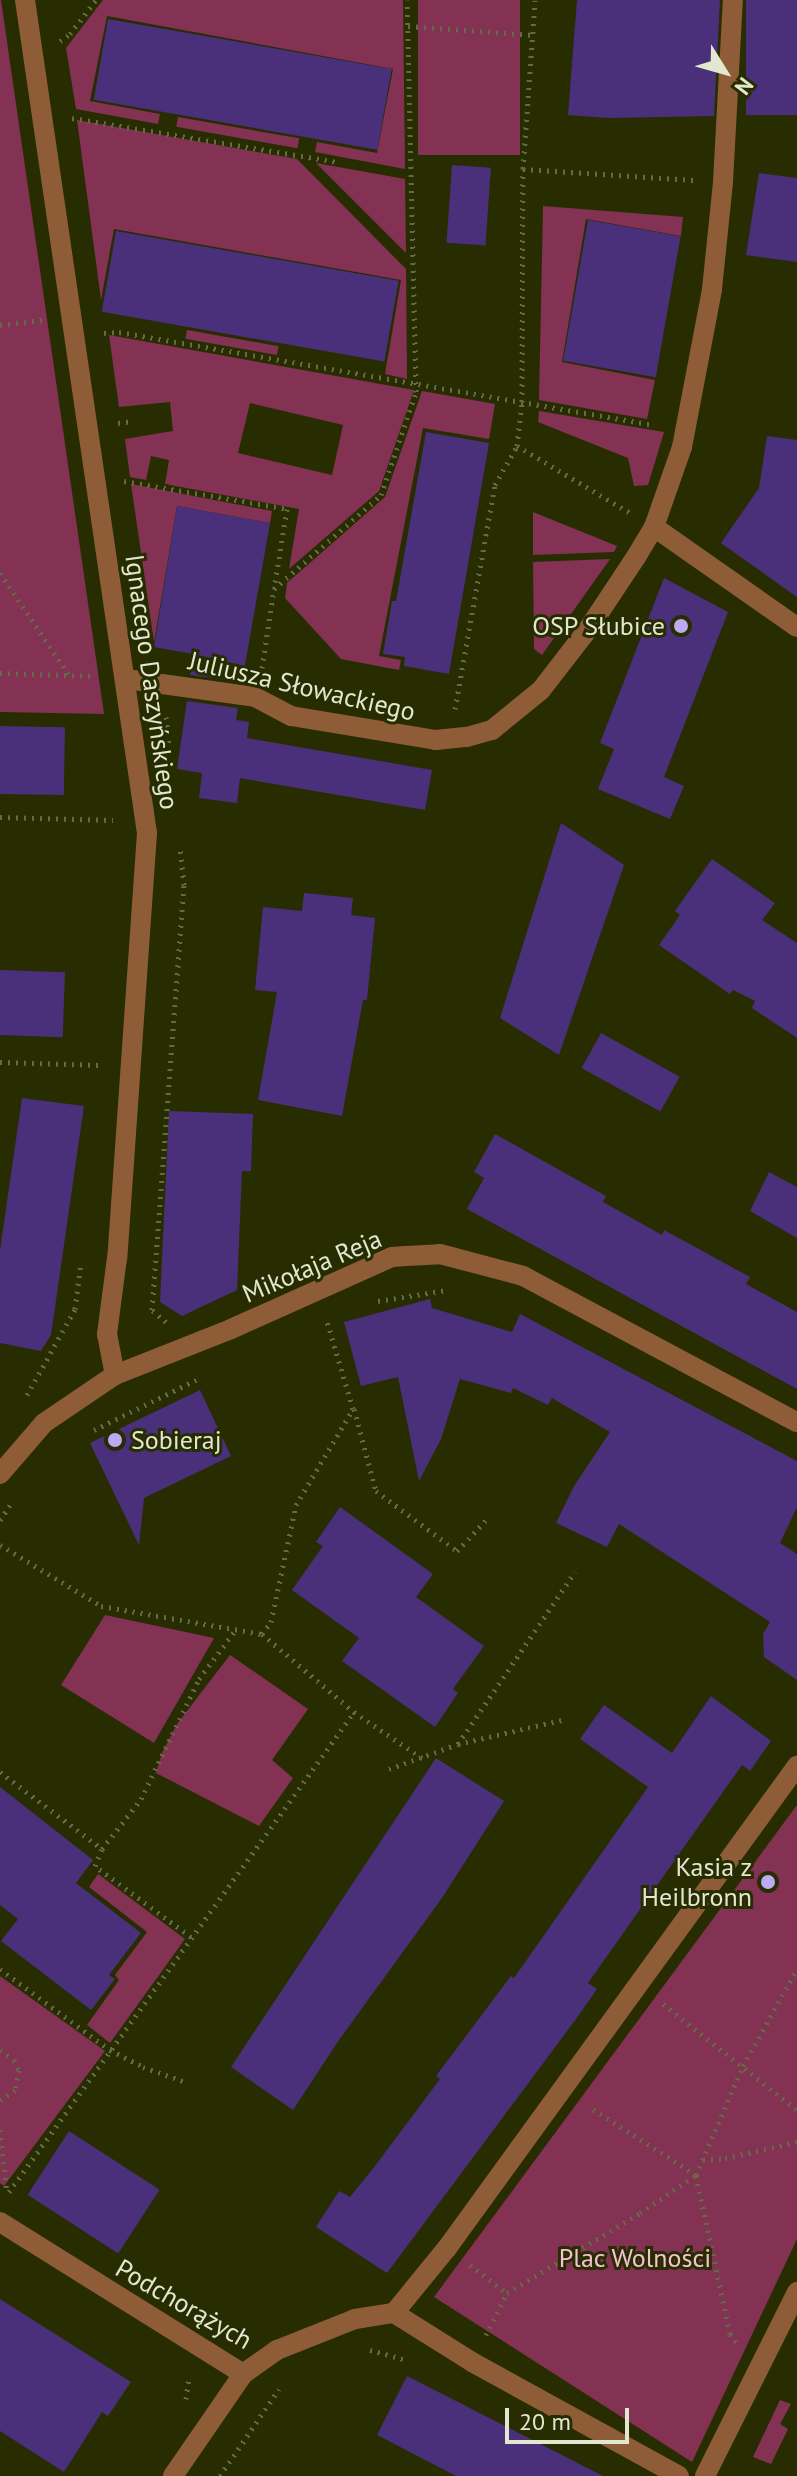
<!DOCTYPE html>
<meta charset="utf-8">
<style>
body{margin:0}
#map{position:relative;width:797px;height:2476px;overflow:hidden;background:#272d00;font-family:"PT Sans",sans-serif}
div>[style]{position:absolute}
.green>*{inset:0;background:#833254;transform-origin:0 0}
.building>*{inset:0;background:#4a2f7b;transform-origin:0 0}
.path>*{height:5px;margin-top:-2.5px;transform-origin:0;background:repeating-linear-gradient(90deg,#646a44 0 2px,transparent 0 8px)}
.minor>*{height:20px;margin:-10px;padding:0 10px;transform-origin:10px;border-radius:10px;background:#8e5d38}
.dots>*{width:22px;height:22px;translate:-50% -50%;box-sizing:border-box;border:4px solid #272d00;border-radius:50%}
span{translate:-50% -50%;white-space:nowrap;text-align:center;line-height:1.15;-webkit-text-stroke:6px #272d00;paint-order:stroke}
.poi-label{font-size:26px;color:#e2e7cf}
.right{translate:-100% -50%;text-align:right}
.left{translate:0 -50%;text-align:left}
.street-label{font-size:26px;color:#e2e7cf}
.park-label{font-size:26px;color:#f3c1d1}
.north{position:absolute;left:685px;top:32px;width:80px;height:80px;-webkit-text-stroke:6px #272d00;paint-order:stroke;rotate:127deg;font-size:22px;font-weight:700;line-height:32px;text-align:center;color:#e2e7cf}
.north::after{content:'';display:block;margin:auto;width:28px;height:36px;background:#e2e7cf;clip-path:polygon(50% 0,100% 100%,50% 72%,0 100%)}
.scale{position:absolute;left:505px;top:2408px;width:124px;height:36px;box-sizing:border-box;border:4px solid #e2e7cf;border-top:0;padding-left:10px;font-size:24px;line-height:28px;white-space:nowrap;color:#e2e7cf;-webkit-text-stroke:6px #272d00;paint-order:stroke}
</style>
<div id="map">
<div class="green">
<i style="clip-path:polygon(0 0,1px 0,104px 714px,0 712px)"></i>
<i style="clip-path:polygon(103px 0,403px 0,405px 169px,315px 152px,317px 142px,377px 153px,393px 69px,107px 16px,90px 101px,160px 114px,158px 124px,76px 109px,66px 48px)"></i>
<i style="left:418px;top:0;width:102px;height:155px"></i>
<i style="left:178px;top:117px;width:123px;height:10px;rotate:10deg"></i>
<i style="clip-path:polygon(77px 120px,297px 159px,406px 269px,407px 379px,385px 374px,401px 280px,114px 229px,101px 300px)"></i>
<i style="clip-path:polygon(316px 163px,405px 179px,406px 253px)"></i>
<i style="clip-path:polygon(543px 206px,683px 217px,681px 236px,586px 219px,562px 362px,655px 380px,647px 419px,539px 400px)"></i>
<i style="left:187px;top:330px;width:93px;height:9px;rotate:10deg"></i>
<i style="clip-path:polygon(evenodd,109px 335px,414px 390px,379px 491px,289px 569px,299px 509px,165px 484px,169px 460px,151px 456px,146px 480px,130px 477px,125px 439px,173px 431px,170px 402px,119px 407px,109px 335px,250px 403px,343px 425px,332px 475px,238px 453px,250px 403px)"></i>
<i style="clip-path:polygon(422px 391px,495px 404px,489px 439px,423px 428px,379px 656px,401px 660px,399px 670px,341px 659px,285px 598px,287px 583px,385px 497px)"></i>
<i style="clip-path:polygon(539px 411px,664px 432px,648px 485px,634px 486px,628px 458px,538px 422px)"></i>
<i style="clip-path:polygon(131px 484px,272px 511px,270px 523px,177px 506px,154px 642px)"></i>
<i style="clip-path:polygon(533px 512px,617px 546px,614px 552px,533px 555px)"></i>
<i style="clip-path:polygon(610px 559px,542px 655px,534px 649px,533px 562px)"></i>
<i style="clip-path:polygon(105px 1615px,214px 1638px,154px 1743px,61px 1685px)"></i>
<i style="clip-path:polygon(230px 1655px,308px 1709px,272px 1760px,293px 1778px,259px 1826px,156px 1773px,162px 1753px,177px 1724px)"></i>
<i style="clip-path:polygon(797px 1805px,797px 2239px,692px 2462px,434px 2297px)"></i>
<i style="clip-path:polygon(98px 1874px,185px 1939px,110px 2043px,87px 2025px,119px 1980px,115px 1975px,147px 1932px,89px 1887px)"></i>
<i style="clip-path:polygon(0 1976px,105px 2051px,4px 2186px,0 2183px)"></i>
<i style="clip-path:polygon(780px 2400px,791px 2404px,780px 2424px,788px 2429px,771px 2464px,753px 2457px)"></i>
</div>
<div class="building">
<i style="clip-path:polygon(577px 0,720px 0,714px 116px,608px 118px,568px 115px)"></i>
<i style="left:746px;top:0;width:51px;height:115px"></i>
<i style="left:108px;top:19px;width:288px;height:82px;rotate:10deg"></i>
<i style="left:452px;top:165px;width:39px;height:78px;rotate:4deg"></i>
<i style="clip-path:polygon(759px 173px,797px 178px,797px 262px,746px 255px)"></i>
<i style="left:588px;top:220px;width:94px;height:143px;rotate:10deg"></i>
<i style="left:116px;top:231px;width:287px;height:82px;rotate:10deg"></i>
<i style="clip-path:polygon(426px 432px,489px 443px,449px 674px,404px 666px,405px 657px,383px 654px,392px 601px,396px 601px)"></i>
<i style="clip-path:polygon(767px 436px,797px 440px,797px 597px,721px 543px,759px 488px)"></i>
<i style="clip-path:polygon(177px 506px,270px 523px,242px 682px,190px 675px,193px 654px,154px 647px)"></i>
<i style="clip-path:polygon(664px 578px,728px 612px,664px 777px,684px 786px,670px 819px,598px 789px,614px 749px,600px 743px)"></i>
<i style="clip-path:polygon(187px 701px,238px 708px,236px 720px,249px 722px,247px 738px,432px 770px,425px 810px,240px 778px,237px 803px,199px 798px,202px 773px,177px 769px)"></i>
<i style="left:0;top:726px;width:65px;height:68px;rotate:1deg"></i>
<i style="clip-path:polygon(561px 823px,624px 865px,559px 1055px,500px 1018px)"></i>
<i style="clip-path:polygon(712px 859px,775px 903px,762px 920px,797px 943px,797px 1038px,752px 1008px,755px 1001px,733px 990px,730px 994px,659px 945px,680px 915px,675px 911px)"></i>
<i style="clip-path:polygon(304px 893px,353px 898px,351px 915px,375px 918px,367px 1000px,363px 1000px,342px 1116px,258px 1100px,277px 992px,255px 990px,263px 907px,302px 911px)"></i>
<i style="left:0;top:970px;width:65px;height:65px;rotate:2deg"></i>
<i style="left:601px;top:1033px;width:90px;height:40px;rotate:29deg"></i>
<i style="clip-path:polygon(22px 1098px,84px 1106px,51px 1335px,41px 1351px,0 1343px,0 1250px)"></i>
<i style="clip-path:polygon(169px 1111px,253px 1114px,251px 1171px,242px 1171px,237px 1290px,182px 1316px,160px 1302px)"></i>
<i style="clip-path:polygon(495px 1134px,606px 1196px,603px 1202px,662px 1235px,664px 1230px,750px 1277px,746px 1284px,797px 1312px,797px 1389px,467px 1209px,484px 1178px,474px 1172px)"></i>
<i style="clip-path:polygon(769px 1172px,797px 1187px,797px 1238px,750px 1211px)"></i>
<i style="clip-path:polygon(430px 1299px,432px 1308px,512px 1332px,520px 1314px,797px 1461px,797px 1507px,780px 1543px,797px 1554px,797px 1680px,764px 1657px,763px 1634px,770px 1622px,619px 1524px,607px 1547px,556px 1523px,574px 1486px,610px 1432px,552px 1398px,548px 1405px,513px 1388px,511px 1393px,460px 1379px,441px 1439px,419px 1481px,398px 1377px,361px 1386px,344px 1322px)"></i>
<i style="clip-path:polygon(200px 1390px,231px 1456px,144px 1498px,139px 1545px,90px 1443px)"></i>
<i style="clip-path:polygon(340px 1507px,433px 1574px,416px 1597px,484px 1646px,453px 1689px,458px 1693px,435px 1727px,342px 1661px,359px 1638px,292px 1590px,323px 1546px,316px 1542px)"></i>
<i style="clip-path:polygon(711px 1696px,771px 1741px,750px 1771px,742px 1765px,588px 1983px,597px 1989px,576px 2019px,387px 2273px,316px 2227px,339px 2191px,350px 2197px,375px 2166px,440px 2079px,436px 2076px,511px 1976px,514px 1978px,648px 1787px,580px 1739px,604px 1705px,672px 1753px)"></i>
<i style="clip-path:polygon(436px 1758px,504px 1801px,442px 1898px,339px 2040px,293px 2110px,231px 2067px)"></i>
<i style="clip-path:polygon(0 1787px,93px 1860px,76px 1883px,141px 1933px,109px 1975px,115px 1979px,91px 2010px,1px 1941px,18px 1919px,0 1905px)"></i>
<i style="left:69px;top:2131px;width:108px;height:76px;rotate:33deg"></i>
<i style="clip-path:polygon(0 2299px,131px 2382px,108px 2416px,102px 2412px,64px 2472px,0 2431px)"></i>
<i style="clip-path:polygon(407px 2376px,603px 2476px,456px 2476px,377px 2435px)"></i>
</div>
<div class="path">
<i style="left:408px;top:26px;width:125px;rotate:4.1deg"></i>
<i style="left:60px;top:41px;width:12px;rotate:-35deg"></i>
<i style="left:70px;top:34px;width:43px;rotate:-52.6deg"></i>
<i style="left:72px;top:118px;width:270px;rotate:9.4deg"></i>
<i style="left:523px;top:169px;width:171px;rotate:3.7deg"></i>
<i style="left:0;top:325px;width:43px;rotate:-6.6deg"></i>
<i style="left:104px;top:333px;width:15px;rotate:-4deg"></i>
<i style="left:119px;top:332px;width:543px;rotate:9.86deg"></i>
<i style="left:118px;top:423px;width:15px;rotate:-8deg"></i>
<i style="left:517px;top:446px;width:130px;rotate:30.5deg"></i>
<i style="left:124px;top:481px;width:165px;rotate:9.7deg"></i>
<i style="left:287px;top:509px;width:81px;rotate:99.2deg"></i>
<i style="left:0;top:573px;width:122px;rotate:56deg"></i>
<i style="left:262px;top:668px;width:80px;rotate:-81.4deg"></i>
<i style="left:274px;top:589px;width:142px;rotate:-41.3deg"></i>
<i style="left:381px;top:495px;width:109px;rotate:-71.2deg"></i>
<i style="left:416px;top:392px;width:392px;rotate:-91.3deg"></i>
<i style="left:0;top:673px;width:95px;rotate:1.8deg"></i>
<i style="left:455px;top:709px;width:228px;rotate:-79.9deg"></i>
<i style="left:495px;top:485px;width:45px;rotate:-60.6deg"></i>
<i style="left:517px;top:446px;width:44px;rotate:-83.5deg"></i>
<i style="left:522px;top:402px;width:233px;rotate:-89.8deg"></i>
<i style="left:523px;top:169px;width:169px;rotate:-85.9deg"></i>
<i style="left:166px;top:717px;width:29px;rotate:84deg"></i>
<i style="left:0;top:817px;width:113px;rotate:1.5deg"></i>
<i style="left:0;top:1062px;width:101px;rotate:1.7deg"></i>
<i style="left:378px;top:1301px;width:70px;rotate:-9.1deg"></i>
<i style="left:166px;top:1322px;width:18px;rotate:-139deg"></i>
<i style="left:152px;top:1310px;width:426px;rotate:-85.7deg"></i>
<i style="left:184px;top:885px;width:37px;rotate:-96deg"></i>
<i style="left:27px;top:1395px;width:98px;rotate:-60.8deg"></i>
<i style="left:75px;top:1309px;width:47px;rotate:-82.7deg"></i>
<i style="left:354px;top:1409px;width:85px;rotate:75deg"></i>
<i style="left:376px;top:1491px;width:101px;rotate:36.5deg"></i>
<i style="left:457px;top:1551px;width:45px;rotate:-46.8deg"></i>
<i style="left:94px;top:1430px;width:118px;rotate:-26.1deg"></i>
<i style="left:0;top:1520px;width:23px;rotate:-56deg"></i>
<i style="left:0;top:1545px;width:118px;rotate:31.1deg"></i>
<i style="left:101px;top:1606px;width:163px;rotate:9.9deg"></i>
<i style="left:262px;top:1634px;width:121px;rotate:40.3deg"></i>
<i style="left:354px;top:1712px;width:82px;rotate:34.1deg"></i>
<i style="left:262px;top:1634px;width:15px;rotate:-53deg"></i>
<i style="left:271px;top:1622px;width:120px;rotate:-77.9deg"></i>
<i style="left:296px;top:1505px;width:112px;rotate:-59.3deg"></i>
<i style="left:353px;top:1409px;width:92px;rotate:-106.5deg"></i>
<i style="left:458px;top:1744px;width:208px;rotate:-55.8deg"></i>
<i style="left:389px;top:1769px;width:73px;rotate:-19.9deg"></i>
<i style="left:458px;top:1744px;width:107px;rotate:-13deg"></i>
<i style="left:0;top:1772px;width:128px;rotate:37deg"></i>
<i style="left:191px;top:1937px;width:119px;rotate:-143.5deg"></i>
<i style="left:95px;top:1866px;width:18px;rotate:-68deg"></i>
<i style="left:102px;top:1849px;width:63px;rotate:-52deg"></i>
<i style="left:141px;top:1799px;width:133px;rotate:-64.2deg"></i>
<i style="left:199px;top:1679px;width:64px;rotate:-53.3deg"></i>
<i style="left:0;top:1969px;width:137px;rotate:36.4deg"></i>
<i style="left:110px;top:2050px;width:37px;rotate:27deg"></i>
<i style="left:143px;top:2067px;width:46px;rotate:19.2deg"></i>
<i style="left:663px;top:2004px;width:171px;rotate:38.3deg"></i>
<i style="left:0;top:2050px;width:17px;rotate:36deg"></i>
<i style="left:14px;top:2060px;width:11px;rotate:63deg"></i>
<i style="left:19px;top:2070px;width:20px;rotate:101deg"></i>
<i style="left:15px;top:2090px;width:18px;rotate:146deg"></i>
<i style="left:0;top:2130px;width:63px;rotate:83.7deg"></i>
<i style="left:703px;top:2160px;width:22px;rotate:-5deg"></i>
<i style="left:725px;top:2158px;width:74px;rotate:-12.5deg"></i>
<i style="left:9px;top:2192px;width:591px;rotate:-54.29deg"></i>
<i style="left:470px;top:2265px;width:46px;rotate:37.1deg"></i>
<i style="left:507px;top:2293px;width:155px;rotate:-31deg"></i>
<i style="left:640px;top:2213px;width:68px;rotate:-34.2deg"></i>
<i style="left:696px;top:2175px;width:128px;rotate:-147.4deg"></i>
<i style="left:486px;top:2335px;width:47px;rotate:-63.4deg"></i>
<i style="left:736px;top:2342px;width:10px;rotate:-127deg"></i>
<i style="left:730px;top:2334px;width:163px;rotate:-102.1deg"></i>
<i style="left:696px;top:2175px;width:119px;rotate:-66.7deg"></i>
<i style="left:743px;top:2066px;width:111px;rotate:-60.9deg"></i>
<i style="left:370px;top:2350px;width:34px;rotate:15deg"></i>
<i style="left:186px;top:2399px;width:21px;rotate:-82deg"></i>
<i style="left:220px;top:2476px;width:105px;rotate:-55.9deg"></i>
</div>
<div class="minor">
<i style="left:25px;top:0;width:842px;rotate:81.67deg"></i>
<i style="left:147px;top:833px;width:426px;rotate:94deg"></i>
<i style="left:117px;top:1258px;width:77px;rotate:97.5deg"></i>
<i style="left:107px;top:1334px;width:42px;rotate:79deg"></i>
<i style="left:654px;top:527px;width:174px;rotate:35deg"></i>
<i style="left:126px;top:679px;width:130px;rotate:7.9deg"></i>
<i style="left:255px;top:697px;width:41px;rotate:27.8deg"></i>
<i style="left:291px;top:716px;width:147px;rotate:9.4deg"></i>
<i style="left:436px;top:740px;width:31px;rotate:-6deg"></i>
<i style="left:467px;top:737px;width:26px;rotate:-16deg"></i>
<i style="left:492px;top:730px;width:63px;rotate:-39.2deg"></i>
<i style="left:541px;top:690px;width:78px;rotate:-52.3deg"></i>
<i style="left:589px;top:628px;width:85px;rotate:-56.5deg"></i>
<i style="left:636px;top:557px;width:35px;rotate:-59deg"></i>
<i style="left:654px;top:527px;width:85px;rotate:-70.7deg"></i>
<i style="left:682px;top:447px;width:161px;rotate:-79.2deg"></i>
<i style="left:712px;top:289px;width:108px;rotate:-84.1deg"></i>
<i style="left:723px;top:182px;width:182px;rotate:-86.9deg"></i>
<i style="left:0;top:1474px;width:67px;rotate:-49.2deg"></i>
<i style="left:44px;top:1423px;width:86px;rotate:-34.1deg"></i>
<i style="left:115px;top:1375px;width:125px;rotate:-21.6deg"></i>
<i style="left:231px;top:1329px;width:176px;rotate:-24.1deg"></i>
<i style="left:392px;top:1257px;width:14px;rotate:-4deg"></i>
<i style="left:406px;top:1256px;width:34px;rotate:-3deg"></i>
<i style="left:440px;top:1254px;width:86px;rotate:14.8deg"></i>
<i style="left:523px;top:1276px;width:310px;rotate:28.1deg"></i>
<i style="left:0;top:2222px;width:287px;rotate:32deg"></i>
<i style="left:243px;top:2374px;width:42px;rotate:-35.2deg"></i>
<i style="left:277px;top:2350px;width:84px;rotate:-21.7deg"></i>
<i style="left:355px;top:2319px;width:39px;rotate:-9deg"></i>
<i style="left:394px;top:2313px;width:84px;rotate:-50.8deg"></i>
<i style="left:447px;top:2248px;width:596px;rotate:-54.02deg"></i>
<i style="left:394px;top:2313px;width:92px;rotate:32.1deg"></i>
<i style="left:472px;top:2362px;width:236px;rotate:28.8deg"></i>
<i style="left:173px;top:2476px;width:124px;rotate:-55.5deg"></i>
<i style="left:705px;top:2476px;width:206px;rotate:-63.4deg"></i>
</div>
<div class="dots">
<i style="left:681px;top:626px;background:#bea9f4"></i>
<i style="left:115px;top:1440px;background:#bea9f4"></i>
<i style="left:768px;top:1882px;background:#bea9f4"></i>
</div>
<div class="poi-label">
<span class="right" style="left:665px;top:626px">OSP Słubice</span>
<span class="left" style="left:131px;top:1440px">Sobieraj</span>
<span class="right" style="left:752px;top:1882px">Kasia z<br>Heilbronn</span>
</div>
<div class="street-label">
<span style="left:152px;top:682px;rotate:82deg">Ignacego Daszyńskiego</span>
<span style="left:302px;top:686px;rotate:13deg">Juliusza Słowackiego</span>
<span style="left:312px;top:1266px;rotate:-23deg">Mikołaja Reja</span>
<span style="left:184px;top:2304px;rotate:30deg">Podchorążych</span>
</div>
<div class="park-label">
<span style="left:635px;top:2258px">Plac Wolności</span>
</div>
<div class="north">N</div>
<div class="scale">20 m</div>
</div>
